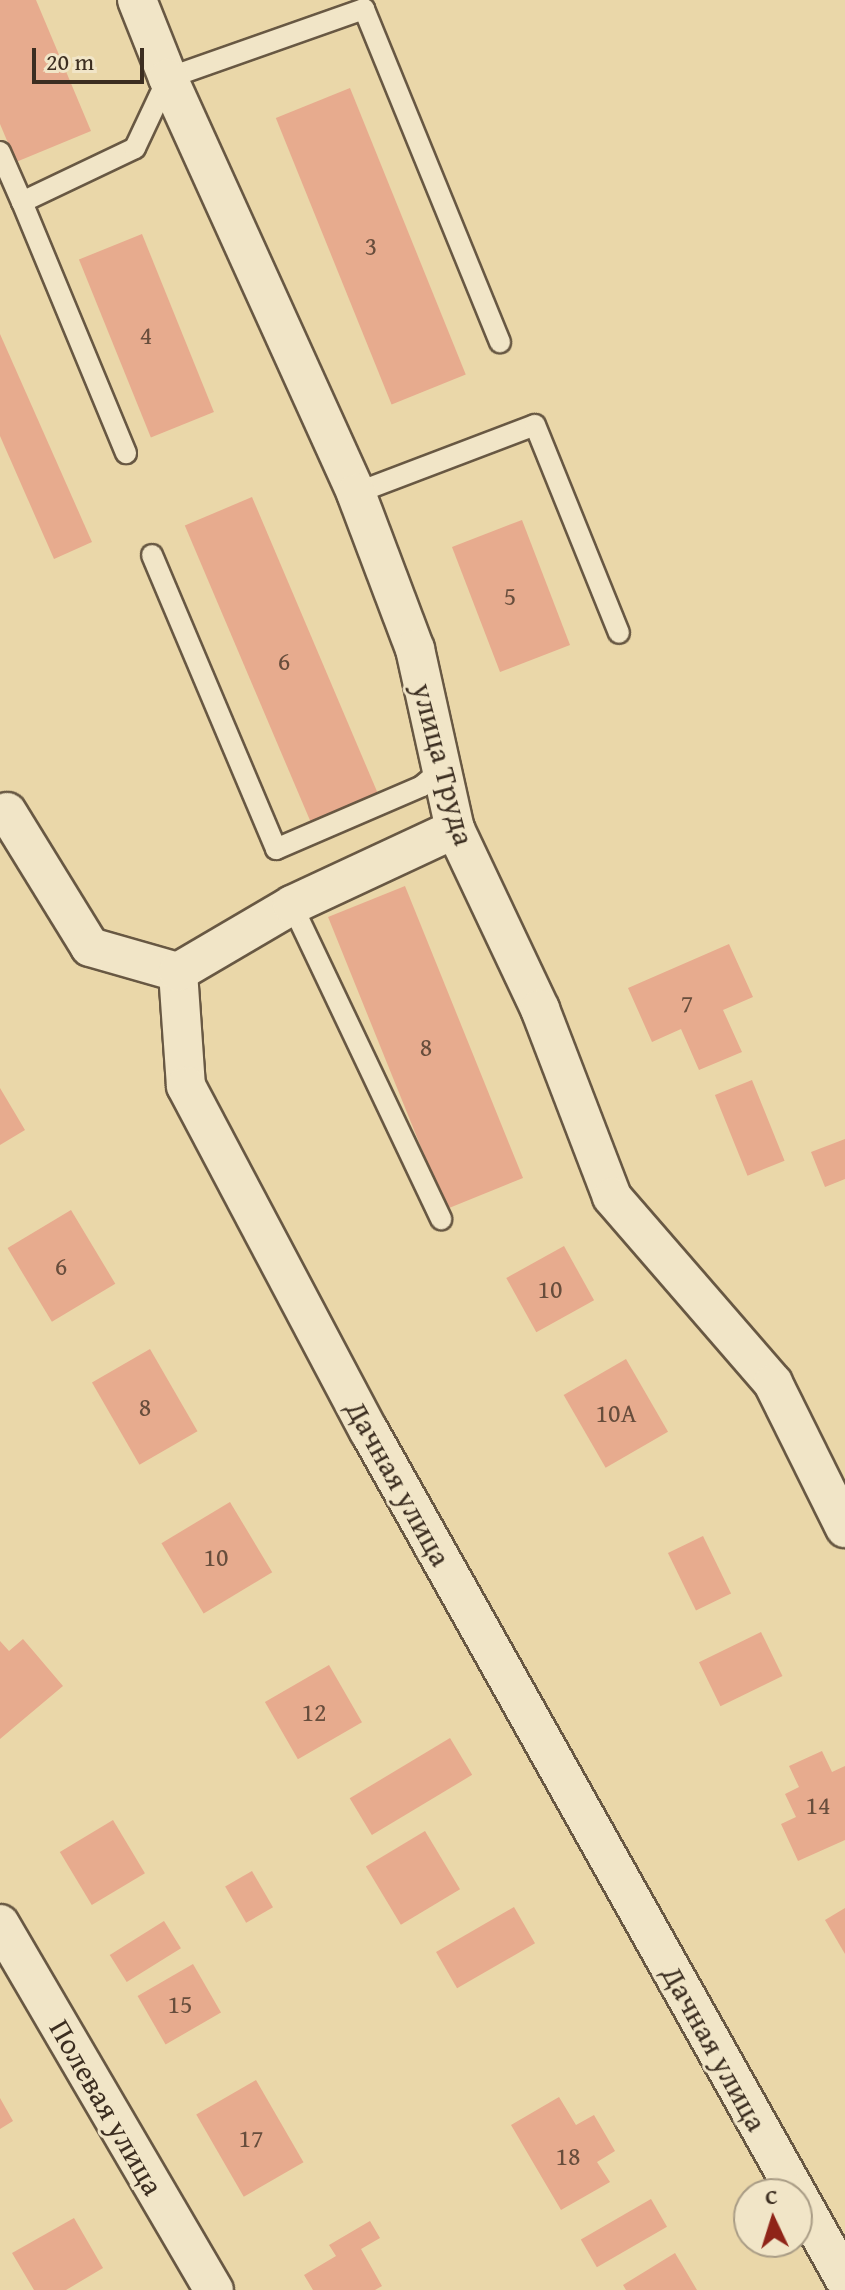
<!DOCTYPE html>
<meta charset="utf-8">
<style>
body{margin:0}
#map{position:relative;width:845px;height:2290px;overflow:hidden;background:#ead7a9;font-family:"Gentium Book Plus",serif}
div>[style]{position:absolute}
.building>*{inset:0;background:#e7ab8e;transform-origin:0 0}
.roads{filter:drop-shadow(2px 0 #685843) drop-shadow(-2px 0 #685843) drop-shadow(0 2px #685843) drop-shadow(0 -2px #685843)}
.lane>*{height:20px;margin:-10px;padding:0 10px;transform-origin:10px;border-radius:10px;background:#f1e5c7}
.street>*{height:38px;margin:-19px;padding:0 19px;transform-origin:19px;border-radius:19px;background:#f1e5c7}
span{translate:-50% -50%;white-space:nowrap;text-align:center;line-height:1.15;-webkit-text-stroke:6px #f1e5c7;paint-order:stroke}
.number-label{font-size:26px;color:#674d3c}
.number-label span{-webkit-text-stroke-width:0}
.street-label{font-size:30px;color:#3c2e21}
.north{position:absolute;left:733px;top:2178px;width:80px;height:80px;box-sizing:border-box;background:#f1e5c7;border:2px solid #a99c85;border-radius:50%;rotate:356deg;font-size:22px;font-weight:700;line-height:32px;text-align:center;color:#3c2e21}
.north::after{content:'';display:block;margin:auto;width:28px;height:36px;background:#8f2418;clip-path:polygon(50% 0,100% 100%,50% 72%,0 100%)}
.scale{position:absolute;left:32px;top:48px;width:112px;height:36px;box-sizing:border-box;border:4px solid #3c2e21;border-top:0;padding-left:10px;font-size:24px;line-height:28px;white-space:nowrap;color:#3c2e21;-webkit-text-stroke:6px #f1e5c7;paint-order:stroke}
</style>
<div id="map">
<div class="building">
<i style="clip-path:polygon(0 0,36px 0,91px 131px,16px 162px,0 124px)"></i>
<i style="left:350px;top:88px;width:309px;height:80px;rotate:68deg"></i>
<i style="left:142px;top:234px;width:192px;height:68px;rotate:68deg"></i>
<i style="clip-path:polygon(0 334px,92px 542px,54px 559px,0 436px)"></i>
<i style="left:252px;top:497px;width:326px;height:73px;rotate:67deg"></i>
<i style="left:522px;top:520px;width:134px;height:75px;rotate:69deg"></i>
<i style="left:405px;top:886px;width:315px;height:83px;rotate:68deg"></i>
<i style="clip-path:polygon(729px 944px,753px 997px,723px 1010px,742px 1052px,699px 1070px,681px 1029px,652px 1042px,628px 988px)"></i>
<i style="left:752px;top:1080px;width:87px;height:40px;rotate:68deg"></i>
<i style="clip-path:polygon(0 1088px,25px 1130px,0 1145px)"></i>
<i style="clip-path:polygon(845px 1139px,845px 1179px,825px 1187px,811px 1152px)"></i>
<i style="left:71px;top:1210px;width:86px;height:74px;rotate:59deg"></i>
<i style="left:564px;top:1246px;width:62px;height:66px;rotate:61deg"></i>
<i style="left:150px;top:1349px;width:95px;height:67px;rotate:60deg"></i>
<i style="left:626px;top:1359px;width:84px;height:72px;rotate:60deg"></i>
<i style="left:230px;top:1502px;width:82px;height:80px;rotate:59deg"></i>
<i style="left:703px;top:1536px;width:64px;height:39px;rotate:64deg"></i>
<i style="left:761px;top:1632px;width:49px;height:69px;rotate:64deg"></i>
<i style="clip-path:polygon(23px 1639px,63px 1686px,0 1739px,0 1641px,9px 1651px)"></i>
<i style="left:329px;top:1665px;width:66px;height:74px;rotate:60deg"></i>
<i style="left:450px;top:1738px;width:43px;height:117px;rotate:59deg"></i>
<i style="clip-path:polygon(822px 1751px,832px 1772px,845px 1766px,845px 1840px,798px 1861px,781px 1824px,796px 1817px,785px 1794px,799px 1787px,789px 1766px)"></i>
<i style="left:113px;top:1820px;width:62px;height:62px;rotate:59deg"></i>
<i style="left:425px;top:1831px;width:68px;height:69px;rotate:59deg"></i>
<i style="left:252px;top:1871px;width:42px;height:31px;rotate:60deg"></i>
<i style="left:514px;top:1907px;width:42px;height:90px;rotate:60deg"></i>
<i style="clip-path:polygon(845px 1908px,845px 1954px,825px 1920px)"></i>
<i style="left:164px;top:1921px;width:32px;height:64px;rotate:58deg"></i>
<i style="left:193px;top:1964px;width:56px;height:64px;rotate:60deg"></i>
<i style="left:256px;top:2080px;width:95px;height:69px;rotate:60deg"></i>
<i style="clip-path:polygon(559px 2097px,576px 2125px,594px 2115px,615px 2151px,597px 2162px,610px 2182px,561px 2210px,511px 2125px)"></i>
<i style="clip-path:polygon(0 2098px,13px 2121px,0 2129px)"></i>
<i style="left:651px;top:2199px;width:32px;height:81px;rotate:60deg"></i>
<i style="clip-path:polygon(74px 2218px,103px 2268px,66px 2290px,34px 2290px,12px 2253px)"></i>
<i style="clip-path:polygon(370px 2221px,380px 2238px,361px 2249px,382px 2286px,375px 2290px,313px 2290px,304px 2275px,336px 2256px,329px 2245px)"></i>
<i style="clip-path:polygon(675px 2253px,697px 2290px,626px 2290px,623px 2285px)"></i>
</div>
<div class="roads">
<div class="lane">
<i style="left:0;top:152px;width:55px;rotate:66.3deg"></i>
<i style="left:22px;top:202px;width:125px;rotate:-25.5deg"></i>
<i style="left:135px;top:148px;width:77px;rotate:-64.8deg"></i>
<i style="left:168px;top:78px;width:208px;rotate:-19.4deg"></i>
<i style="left:364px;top:9px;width:360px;rotate:67.8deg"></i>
<i style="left:22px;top:202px;width:272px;rotate:67.5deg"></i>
<i style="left:356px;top:493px;width:191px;rotate:-20.8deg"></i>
<i style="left:535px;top:425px;width:224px;rotate:68deg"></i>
<i style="left:152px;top:555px;width:319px;rotate:67.1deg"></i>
<i style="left:276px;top:849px;width:159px;rotate:-23.3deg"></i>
<i style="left:422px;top:786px;width:26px;rotate:-40deg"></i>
<i style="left:292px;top:905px;width:348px;rotate:64.6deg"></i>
</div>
<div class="street">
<i style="left:137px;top:0;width:84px;rotate:68.3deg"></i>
<i style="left:168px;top:78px;width:456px;rotate:65.6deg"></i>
<i style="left:356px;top:493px;width:167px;rotate:69.3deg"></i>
<i style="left:415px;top:649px;width:184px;rotate:77.5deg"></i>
<i style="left:455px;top:829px;width:199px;rotate:64.7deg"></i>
<i style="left:540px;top:1009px;width:201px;rotate:69deg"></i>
<i style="left:612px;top:1197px;width:246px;rotate:49.1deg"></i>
<i style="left:773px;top:1383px;width:162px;rotate:63.6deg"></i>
<i style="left:7px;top:812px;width:158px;rotate:58.4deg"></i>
<i style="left:90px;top:947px;width:91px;rotate:15.9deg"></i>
<i style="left:178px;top:972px;width:114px;rotate:86deg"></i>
<i style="left:186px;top:1086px;width:391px;rotate:62.1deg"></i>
<i style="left:369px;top:1431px;width:875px;rotate:60.71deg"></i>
<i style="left:178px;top:972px;width:132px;rotate:-30.4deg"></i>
<i style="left:292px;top:905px;width:180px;rotate:-25deg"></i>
<i style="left:0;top:1924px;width:424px;rotate:59.7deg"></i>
<i style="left:797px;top:2194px;width:98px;rotate:60.8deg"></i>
</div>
</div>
<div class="number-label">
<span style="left:371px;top:246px">3</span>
<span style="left:146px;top:335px">4</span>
<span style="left:510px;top:596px">5</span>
<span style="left:284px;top:661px">6</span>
<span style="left:687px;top:1003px">7</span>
<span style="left:426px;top:1047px">8</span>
<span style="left:61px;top:1266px">6</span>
<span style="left:550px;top:1289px">10</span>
<span style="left:145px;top:1407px">8</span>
<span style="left:616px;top:1413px">10А</span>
<span style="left:216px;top:1557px">10</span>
<span style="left:314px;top:1712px">12</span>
<span style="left:818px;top:1805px">14</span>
<span style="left:180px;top:2004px">15</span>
<span style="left:251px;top:2138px">17</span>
<span style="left:568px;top:2156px">18</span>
</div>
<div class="street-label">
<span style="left:444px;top:764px;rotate:75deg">улица Труда</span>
<span style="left:399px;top:1483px;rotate:61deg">Дачная улица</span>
<span style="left:715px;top:2048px;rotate:61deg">Дачная улица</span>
<span style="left:107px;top:2107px;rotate:60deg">Полевая улица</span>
</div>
<div class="north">С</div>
<div class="scale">20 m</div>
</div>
